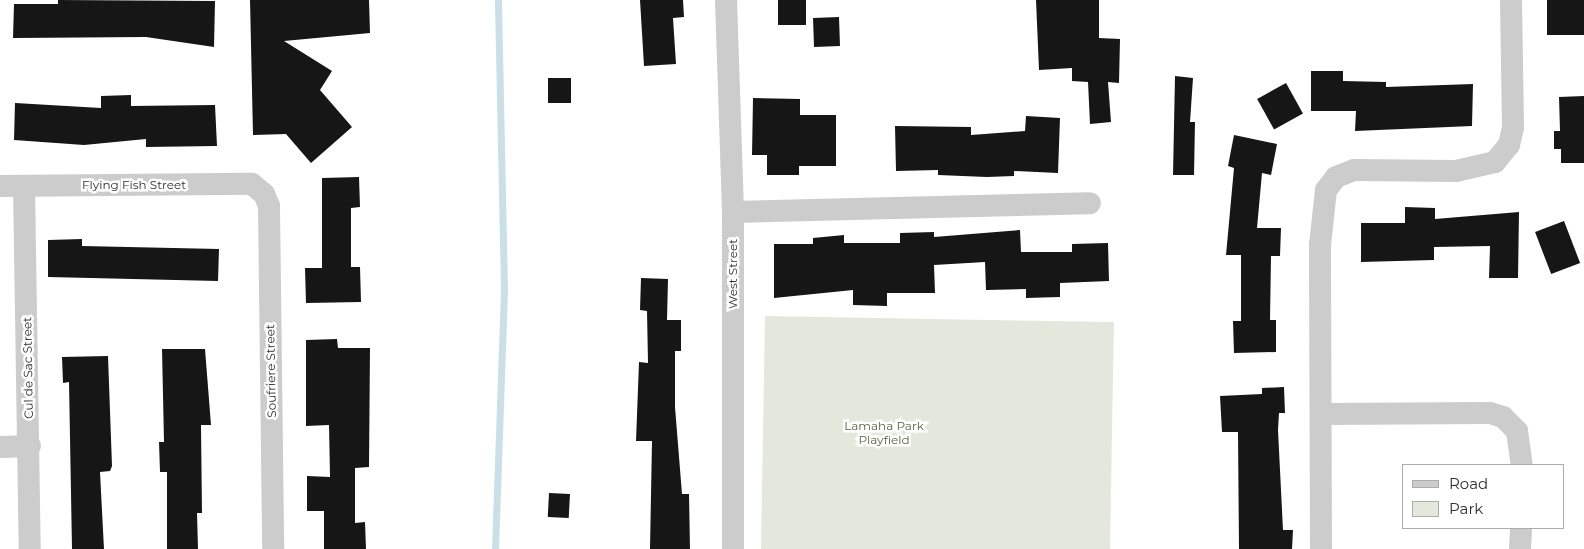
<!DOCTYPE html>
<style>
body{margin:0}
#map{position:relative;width:1584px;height:549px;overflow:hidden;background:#fff;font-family:Montserrat,sans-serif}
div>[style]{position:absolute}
.green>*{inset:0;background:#e4e8dc;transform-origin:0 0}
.stream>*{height:7px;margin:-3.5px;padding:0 3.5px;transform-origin:3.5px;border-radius:3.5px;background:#cbdfe6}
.building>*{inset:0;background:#161616;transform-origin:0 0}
.street>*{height:22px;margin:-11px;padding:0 11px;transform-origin:11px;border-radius:11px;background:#ccc}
span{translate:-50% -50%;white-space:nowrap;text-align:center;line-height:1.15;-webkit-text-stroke:5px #fff;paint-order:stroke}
.street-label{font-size:12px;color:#2f2f2f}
.park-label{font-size:12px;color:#576642}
.legend{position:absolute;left:1402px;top:464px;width:162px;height:65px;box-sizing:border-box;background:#fff;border:1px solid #acacac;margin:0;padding:6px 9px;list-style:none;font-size:15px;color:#2f2f2f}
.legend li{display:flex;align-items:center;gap:10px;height:25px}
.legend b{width:25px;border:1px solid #acacac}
</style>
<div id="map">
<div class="green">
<i style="left:765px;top:316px;width:349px;height:233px;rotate:1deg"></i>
</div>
<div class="stream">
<i style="left:495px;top:549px;width:260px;rotate:-88deg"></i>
<i style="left:504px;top:289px;width:289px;rotate:-91.2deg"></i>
</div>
<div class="building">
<i style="clip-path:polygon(58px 0,215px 1px,214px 47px,146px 37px,13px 38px,14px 4px,58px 4px)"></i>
<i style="clip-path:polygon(250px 0,369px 0,370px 33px,284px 41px,332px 71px,320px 90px,352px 127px,311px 163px,286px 134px,253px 135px)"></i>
<i style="clip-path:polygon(640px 0,683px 0,684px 17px,673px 18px,676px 64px,644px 66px)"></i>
<i style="left:778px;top:0;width:28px;height:25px"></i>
<i style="clip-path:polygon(1036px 0,1099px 0,1099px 38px,1120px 39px,1119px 83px,1108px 82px,1111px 122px,1090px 124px,1088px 82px,1072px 81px,1072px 68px,1039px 70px)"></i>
<i style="left:1547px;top:0;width:37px;height:35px"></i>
<i style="left:839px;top:17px;width:29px;height:26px;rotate:88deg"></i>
<i style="clip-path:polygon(1311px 71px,1343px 71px,1343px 81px,1386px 82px,1386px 87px,1473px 84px,1472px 126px,1355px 131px,1356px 111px,1311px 111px)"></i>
<i style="clip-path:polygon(1175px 76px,1193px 78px,1190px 122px,1195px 122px,1194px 175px,1173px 175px)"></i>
<i style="left:548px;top:78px;width:23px;height:25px"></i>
<i style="left:1286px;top:83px;width:35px;height:33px;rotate:61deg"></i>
<i style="clip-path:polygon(131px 95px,131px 106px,215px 105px,217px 146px,146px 147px,146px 139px,84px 145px,14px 140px,15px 103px,101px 108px,101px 96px)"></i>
<i style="clip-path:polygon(1584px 96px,1584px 163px,1561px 163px,1561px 149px,1554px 149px,1554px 131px,1560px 131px,1559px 97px)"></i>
<i style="clip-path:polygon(753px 98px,800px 99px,800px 115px,836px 115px,836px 166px,799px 166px,799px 175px,767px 175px,767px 155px,752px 155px)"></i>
<i style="clip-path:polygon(1026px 116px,1060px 118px,1058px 173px,1014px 171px,1014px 176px,987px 177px,938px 175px,938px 170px,896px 171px,895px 126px,971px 127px,971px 135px,1025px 131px)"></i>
<i style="clip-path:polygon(1234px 135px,1277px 144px,1271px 175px,1262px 173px,1257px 228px,1281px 228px,1280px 256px,1271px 256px,1270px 320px,1276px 320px,1276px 352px,1234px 353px,1233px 321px,1241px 321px,1241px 255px,1226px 255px,1234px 168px,1228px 166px)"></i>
<i style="clip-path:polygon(359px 177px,360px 207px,351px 208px,351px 267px,360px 267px,361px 302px,306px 303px,305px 268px,322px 268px,322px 178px)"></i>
<i style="clip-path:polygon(1405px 207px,1435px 208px,1435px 219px,1519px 212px,1518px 278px,1489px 278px,1490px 246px,1434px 247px,1434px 260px,1361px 262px,1361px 223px,1405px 223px)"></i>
<i style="left:1564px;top:221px;width:45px;height:31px;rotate:69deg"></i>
<i style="clip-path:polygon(1020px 230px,1021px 252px,1072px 252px,1072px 244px,1108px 243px,1109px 281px,1060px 283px,1060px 297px,1026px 298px,1026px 289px,986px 290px,985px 262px,934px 265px,935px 293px,887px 293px,887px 306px,853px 305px,853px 290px,774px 298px,774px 244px,813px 244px,813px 238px,844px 235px,844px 243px,900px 243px,900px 233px,934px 232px,934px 237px)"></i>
<i style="clip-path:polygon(82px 239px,82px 246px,219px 249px,218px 281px,48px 277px,48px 240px)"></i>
<i style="clip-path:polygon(641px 278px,668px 279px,667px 320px,681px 320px,681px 351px,675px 351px,675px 407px,682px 494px,689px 494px,690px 549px,650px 549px,652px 441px,636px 441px,639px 362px,648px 363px,647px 311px,640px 310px)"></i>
<i style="clip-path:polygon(337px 339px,338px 348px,370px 348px,369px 467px,355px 468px,355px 523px,365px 522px,366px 549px,324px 549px,324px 511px,307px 511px,307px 476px,330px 477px,329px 425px,306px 426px,306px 340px)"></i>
<i style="clip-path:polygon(162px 349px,205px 349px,211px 425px,201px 425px,202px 513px,197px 513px,198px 549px,167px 549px,167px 472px,160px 472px,159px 442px,164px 442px)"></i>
<i style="clip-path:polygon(108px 356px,112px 466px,110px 471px,100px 472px,104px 549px,72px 549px,69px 382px,63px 383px,62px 357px)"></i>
<i style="clip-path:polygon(1284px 387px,1285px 413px,1279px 413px,1278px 430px,1283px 530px,1293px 530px,1292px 549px,1239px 549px,1238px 432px,1222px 432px,1220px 396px,1262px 394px,1262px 388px)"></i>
<i style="left:549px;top:493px;width:21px;height:24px;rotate:3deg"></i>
</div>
<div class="street">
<i style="left:726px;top:0;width:212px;rotate:88.1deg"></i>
<i style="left:733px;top:212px;width:337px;rotate:90deg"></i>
<i style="left:0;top:186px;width:252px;rotate:-0.5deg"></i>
<i style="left:252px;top:184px;width:16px;rotate:40deg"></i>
<i style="left:264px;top:194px;width:13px;rotate:67deg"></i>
<i style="left:269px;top:206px;width:343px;rotate:89.3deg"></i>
<i style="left:24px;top:186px;width:363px;rotate:89.1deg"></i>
<i style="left:733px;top:212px;width:357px;rotate:-1.4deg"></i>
<i style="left:1321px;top:414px;width:169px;rotate:-0.3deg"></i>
<i style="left:1490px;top:413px;width:14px;rotate:17deg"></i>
<i style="left:1503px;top:417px;width:20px;rotate:45deg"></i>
<i style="left:1517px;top:431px;width:34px;rotate:82deg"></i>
<i style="left:0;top:447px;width:30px;rotate:-2deg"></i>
<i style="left:1321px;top:549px;width:304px;rotate:-90.2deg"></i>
<i style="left:1320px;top:245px;width:55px;rotate:-83.8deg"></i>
<i style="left:1326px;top:190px;width:16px;rotate:-52deg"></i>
<i style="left:1336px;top:177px;width:19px;rotate:-21deg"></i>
<i style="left:1354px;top:170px;width:102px;rotate:0.6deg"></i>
<i style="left:1456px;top:171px;width:40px;rotate:-13deg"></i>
<i style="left:1495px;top:162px;width:22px;rotate:-51deg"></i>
<i style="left:1509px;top:145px;width:18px;rotate:-77deg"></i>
<i style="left:1513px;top:127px;width:127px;rotate:-90.9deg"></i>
<i style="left:1520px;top:549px;width:21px;rotate:-87deg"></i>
</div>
<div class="street-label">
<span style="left:134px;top:185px">Flying Fish Street</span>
<span style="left:733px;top:274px;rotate:-90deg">West Street</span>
<span style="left:28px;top:368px;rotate:-91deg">Cul de Sac Street</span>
<span style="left:271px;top:371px;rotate:-91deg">Soufriere Street</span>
</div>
<div class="park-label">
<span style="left:884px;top:433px">Lamaha Park<br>Playfield</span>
</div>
<ul class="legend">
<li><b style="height:6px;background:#ccc"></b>Road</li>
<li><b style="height:14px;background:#e4e8dc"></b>Park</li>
</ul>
</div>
